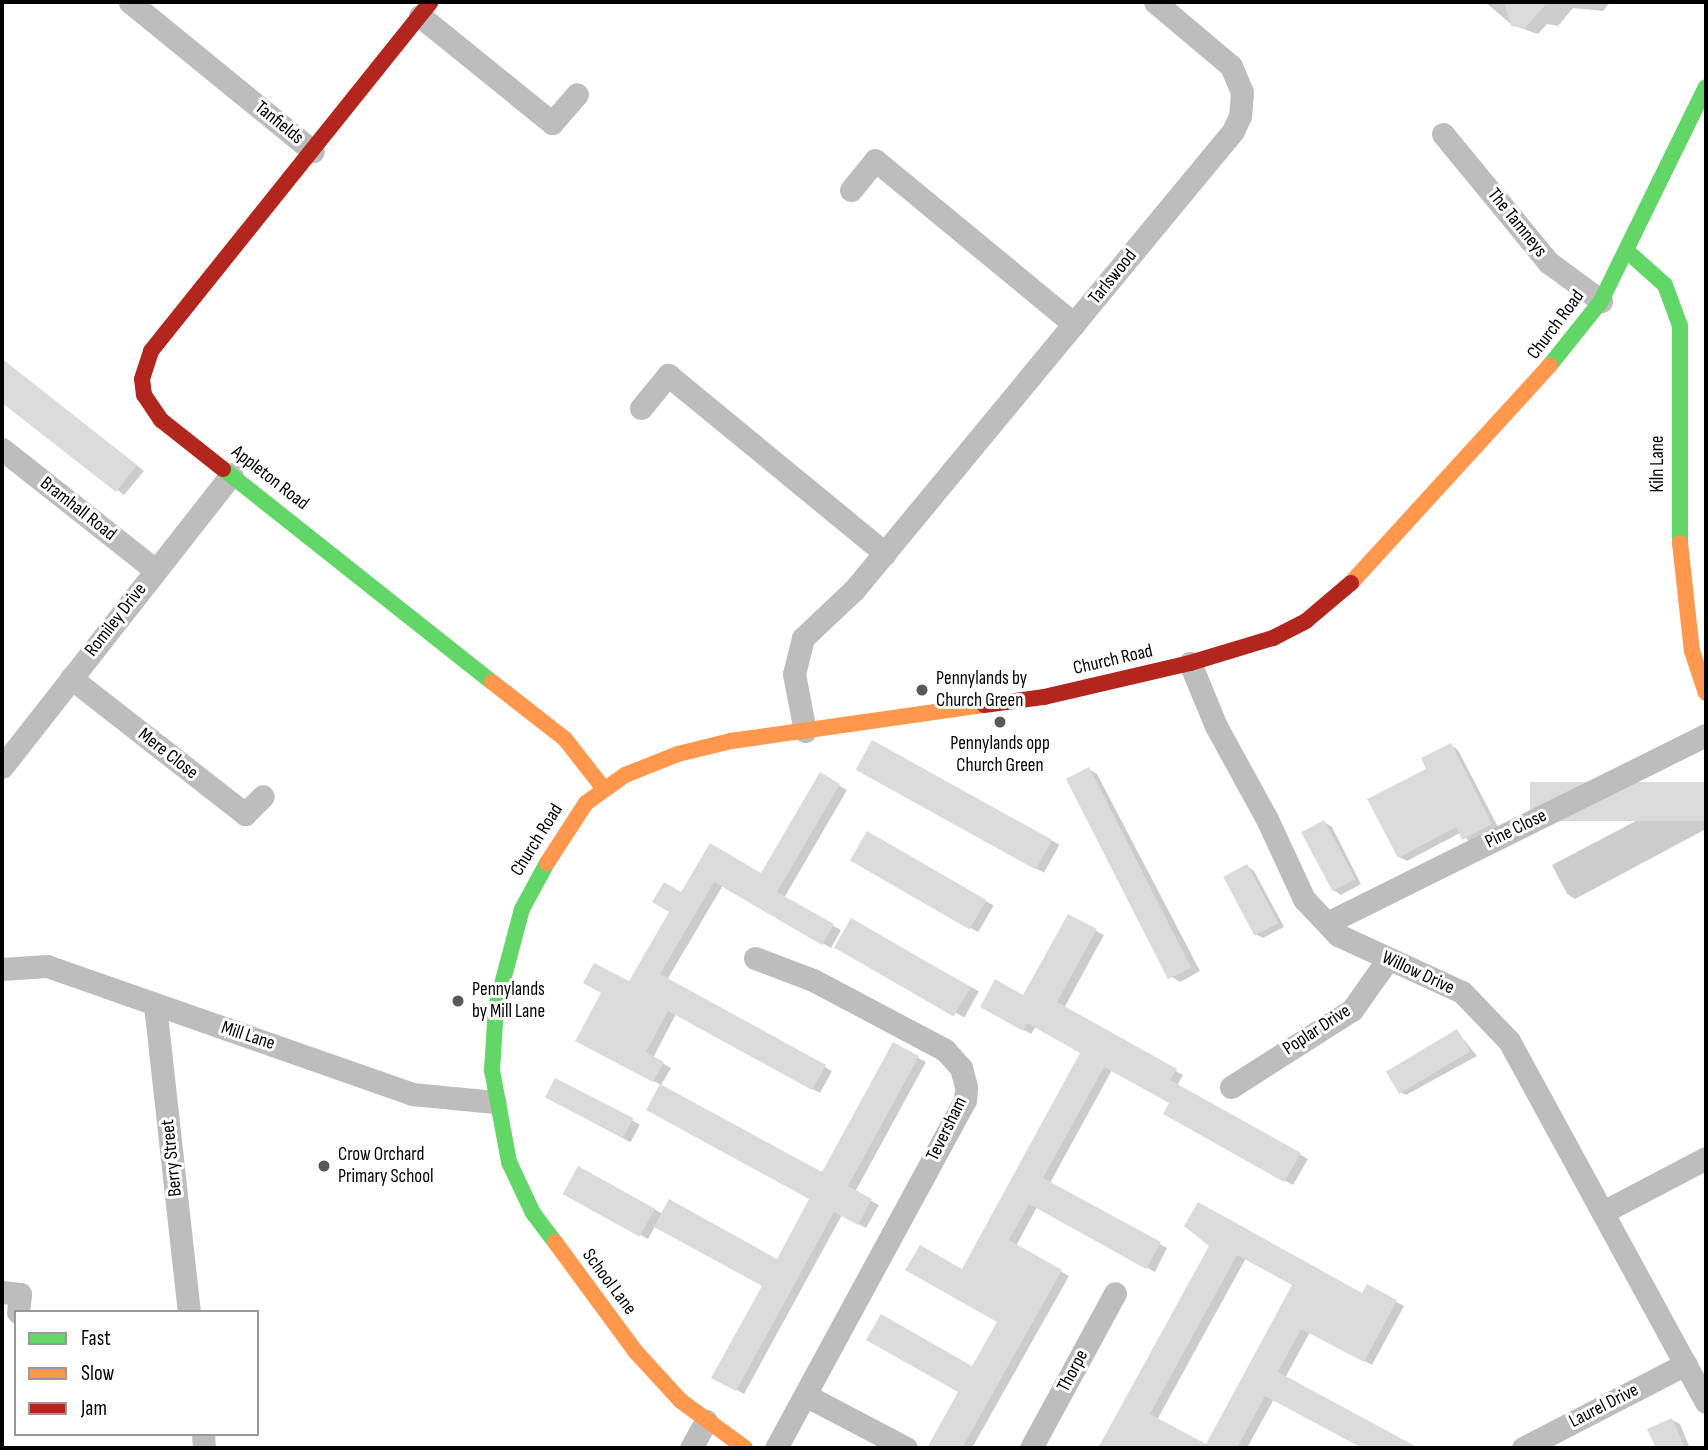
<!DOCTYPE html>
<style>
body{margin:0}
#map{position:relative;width:1708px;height:1450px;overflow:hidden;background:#fff;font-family:"Sofia Sans Condensed",sans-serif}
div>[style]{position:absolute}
.shadow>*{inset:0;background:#0003;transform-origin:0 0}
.building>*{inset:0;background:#dbdbdb;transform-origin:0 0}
.street>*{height:23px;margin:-11.5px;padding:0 11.5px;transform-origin:11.5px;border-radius:11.5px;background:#bdbdbd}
.fast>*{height:16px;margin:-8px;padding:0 8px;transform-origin:8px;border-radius:8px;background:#63d668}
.slow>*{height:16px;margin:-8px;padding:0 8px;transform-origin:8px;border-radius:8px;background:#ff974d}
.jam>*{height:16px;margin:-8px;padding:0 8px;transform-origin:8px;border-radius:8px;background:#b3261e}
.dots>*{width:19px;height:19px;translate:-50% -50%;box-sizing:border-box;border:4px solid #fff;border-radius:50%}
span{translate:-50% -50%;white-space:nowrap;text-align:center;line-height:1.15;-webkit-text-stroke:6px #fff;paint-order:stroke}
.street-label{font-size:19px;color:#000}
.poi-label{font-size:19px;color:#000}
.left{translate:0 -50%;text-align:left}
.frame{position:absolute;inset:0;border:4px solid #000;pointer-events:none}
.legend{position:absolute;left:14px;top:1310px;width:245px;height:126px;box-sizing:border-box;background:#fff;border:2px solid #999;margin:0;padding:9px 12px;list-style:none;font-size:21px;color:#000}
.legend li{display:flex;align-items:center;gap:14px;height:35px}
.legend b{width:35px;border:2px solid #999}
</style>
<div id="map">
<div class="shadow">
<i style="clip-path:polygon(1485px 2px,1610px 2px,1603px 11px,1573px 8px,1558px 26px,1547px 24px,1538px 34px,1512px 25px)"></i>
<i style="clip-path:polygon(2px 359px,144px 471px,124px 495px,2px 400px)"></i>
<i style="left:874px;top:742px;width:212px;height:32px;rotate:29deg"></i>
<i style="clip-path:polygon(1451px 745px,1458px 750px,1499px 829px,1471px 843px,1460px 833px,1407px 861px,1399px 857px,1428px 769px)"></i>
<i style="clip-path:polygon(1089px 769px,1097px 774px,1200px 971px,1180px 982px,1172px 977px)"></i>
<i style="clip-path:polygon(821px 775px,847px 790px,784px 898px,841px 930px,831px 948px,723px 885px,667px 980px,832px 1071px,820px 1093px,676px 1014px,653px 1058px,671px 1068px,661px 1085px,578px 1041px,629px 984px,711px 845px,762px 876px)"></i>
<i style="clip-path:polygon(1706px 784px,1706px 829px,1575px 899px,1567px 894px,1552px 865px)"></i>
<i style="clip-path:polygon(1324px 822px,1332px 827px,1361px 884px,1341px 895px,1333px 890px,1303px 833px)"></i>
<i style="left:868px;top:833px;width:145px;height:31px;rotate:30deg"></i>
<i style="clip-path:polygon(1247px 866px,1254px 871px,1284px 927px,1263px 938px,1255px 934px)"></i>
<i style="clip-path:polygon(1068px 916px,1104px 935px,1064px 1008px,1183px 1075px,1177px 1086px,1308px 1159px,1293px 1185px,1165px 1113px,1171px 1102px,1112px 1070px,1050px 1183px,1167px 1248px,1155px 1272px,1037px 1207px,1016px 1246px,1069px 1276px,972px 1448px,928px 1448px,1000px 1321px,963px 1271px,1082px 1053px,1036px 1026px,1031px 1034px,982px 1006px,1023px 997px)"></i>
<i style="left:852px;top:921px;width:145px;height:30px;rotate:29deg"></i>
<i style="clip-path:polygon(1457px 1031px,1477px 1056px,1406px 1095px,1398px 1091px)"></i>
<i style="clip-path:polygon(893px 1044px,926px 1062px,855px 1192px,879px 1205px,866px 1228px,842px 1215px,744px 1394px,714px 1377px,764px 1286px,655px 1226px,648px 1239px,566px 1193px,579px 1168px,663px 1214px,777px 1261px)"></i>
<i style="left:556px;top:1080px;width:95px;height:20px;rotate:28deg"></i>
<i style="clip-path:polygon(evenodd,1211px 1246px,1363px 1295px,1368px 1286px,1404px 1306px,1372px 1365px,1310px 1332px,1285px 1378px,1415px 1448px,1365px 1448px,1274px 1399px,1247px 1448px,1156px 1448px,1144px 1442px,1141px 1448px,1101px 1448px,1211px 1246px,1246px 1258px,1294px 1284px,1207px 1447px,1157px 1420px,1246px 1258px)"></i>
<i style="clip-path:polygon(1672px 1420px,1680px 1424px,1690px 1448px,1658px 1448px,1649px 1430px)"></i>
</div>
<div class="building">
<i style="clip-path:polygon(1504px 2px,1548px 2px,1525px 28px,1511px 26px)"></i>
<i style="clip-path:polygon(2px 359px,137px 465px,116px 492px,2px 403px)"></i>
<i style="left:872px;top:740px;width:206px;height:34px;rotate:29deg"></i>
<i style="clip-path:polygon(1451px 743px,1492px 824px,1462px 840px,1456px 827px,1398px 858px,1367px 799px,1426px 769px,1421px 758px)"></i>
<i style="left:1089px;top:767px;width:225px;height:26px;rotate:63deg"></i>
<i style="clip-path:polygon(820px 772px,840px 784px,777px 892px,834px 924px,822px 945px,714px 882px,660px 974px,826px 1065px,812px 1090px,668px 1011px,646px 1052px,664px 1062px,653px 1082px,575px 1041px,601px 993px,583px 983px,594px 963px,629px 981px,669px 912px,652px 902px,664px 882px,681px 892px,710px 843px,761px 873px)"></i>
<i style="left:1706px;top:782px;width:39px;height:176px;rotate:90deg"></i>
<i style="left:1324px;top:820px;width:67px;height:26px;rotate:62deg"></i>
<i style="left:867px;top:831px;width:138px;height:34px;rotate:30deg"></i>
<i style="left:1247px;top:864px;width:67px;height:27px;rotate:62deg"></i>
<i style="clip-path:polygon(1068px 914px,1097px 929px,1057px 1002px,1177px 1069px,1170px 1080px,1301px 1153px,1284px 1182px,1163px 1114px,1169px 1103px,1104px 1067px,1043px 1178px,1161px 1242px,1146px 1269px,1029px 1204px,1009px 1240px,1062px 1270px,962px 1448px,927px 1448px,958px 1392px,866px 1340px,881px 1314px,972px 1366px,997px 1322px,905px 1270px,920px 1245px,962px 1269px,1080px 1053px,1027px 1023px,1023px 1031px,980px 1007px,995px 979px,1023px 995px)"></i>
<i style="left:851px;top:918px;width:138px;height:34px;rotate:30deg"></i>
<i style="left:1457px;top:1029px;width:26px;height:83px;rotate:59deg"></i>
<i style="clip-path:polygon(893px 1042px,919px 1056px,848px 1186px,872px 1199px,858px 1225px,834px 1212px,736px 1391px,711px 1378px,762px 1286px,654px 1227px,669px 1199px,777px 1259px,809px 1199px,646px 1110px,660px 1084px,822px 1172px)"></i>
<i style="left:555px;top:1078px;width:88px;height:22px;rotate:27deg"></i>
<i style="left:578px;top:1166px;width:88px;height:32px;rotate:29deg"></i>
<i style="clip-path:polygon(evenodd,1198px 1202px,1362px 1293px,1367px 1284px,1397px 1300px,1364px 1362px,1301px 1329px,1278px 1372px,1419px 1448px,1362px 1448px,1265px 1396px,1237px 1448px,1098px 1448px,1209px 1246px,1184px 1226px,1198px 1202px,1237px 1255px,1292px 1285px,1206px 1444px,1150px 1414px,1237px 1255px)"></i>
<i style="clip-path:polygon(1672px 1418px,1685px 1448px,1656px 1448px,1647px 1429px)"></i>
</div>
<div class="street">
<i style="left:130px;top:2px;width:236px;rotate:39.2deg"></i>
<i style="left:420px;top:16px;width:170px;rotate:39deg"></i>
<i style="left:552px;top:123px;width:38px;rotate:-49deg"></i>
<i style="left:1443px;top:134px;width:166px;rotate:50.6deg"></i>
<i style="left:1548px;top:262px;width:66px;rotate:36.3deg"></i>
<i style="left:851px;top:190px;width:38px;rotate:-51deg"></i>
<i style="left:875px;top:160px;width:258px;rotate:39.5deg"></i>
<i style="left:641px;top:408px;width:43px;rotate:-50.7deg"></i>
<i style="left:668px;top:375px;width:281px;rotate:39.4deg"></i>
<i style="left:2px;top:449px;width:195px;rotate:38.3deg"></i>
<i style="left:1190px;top:663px;width:68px;rotate:67.6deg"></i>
<i style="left:1216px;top:726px;width:106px;rotate:61.3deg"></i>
<i style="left:1267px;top:819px;width:88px;rotate:65.2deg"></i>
<i style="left:1304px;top:899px;width:50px;rotate:46.6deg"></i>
<i style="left:1338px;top:935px;width:136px;rotate:24.7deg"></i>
<i style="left:1462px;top:992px;width:68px;rotate:46.2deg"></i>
<i style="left:1509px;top:1041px;width:411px;rotate:61.4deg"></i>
<i style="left:71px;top:678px;width:221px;rotate:38deg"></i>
<i style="left:245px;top:814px;width:25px;rotate:-45deg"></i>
<i style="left:805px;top:731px;width:58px;rotate:-100.9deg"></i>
<i style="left:794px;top:674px;width:37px;rotate:-76deg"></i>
<i style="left:803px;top:638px;width:70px;rotate:-43.3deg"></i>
<i style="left:854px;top:590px;width:595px;rotate:-50.45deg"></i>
<i style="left:1233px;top:131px;width:17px;rotate:-65deg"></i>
<i style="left:1240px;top:116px;width:24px;rotate:-85deg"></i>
<i style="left:1242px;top:92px;width:28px;rotate:-113deg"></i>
<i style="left:1231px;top:66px;width:99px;rotate:-139.9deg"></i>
<i style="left:2px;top:767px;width:372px;rotate:-51.9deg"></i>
<i style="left:1327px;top:923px;width:423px;rotate:-26.4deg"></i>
<i style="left:755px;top:958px;width:62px;rotate:20.8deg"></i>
<i style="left:813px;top:980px;width:149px;rotate:27.9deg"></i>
<i style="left:945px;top:1050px;width:24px;rotate:48deg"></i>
<i style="left:961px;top:1068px;width:20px;rotate:75deg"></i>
<i style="left:966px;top:1087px;width:13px;rotate:94deg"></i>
<i style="left:965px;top:1100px;width:396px;rotate:118.5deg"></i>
<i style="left:2px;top:969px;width:45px;rotate:-3.8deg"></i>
<i style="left:47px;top:966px;width:387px;rotate:19.3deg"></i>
<i style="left:412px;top:1094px;width:83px;rotate:5.5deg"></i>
<i style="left:155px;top:1005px;width:309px;rotate:83.7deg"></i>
<i style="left:1231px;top:1087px;width:143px;rotate:-32.5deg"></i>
<i style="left:1352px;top:1010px;width:62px;rotate:-54.8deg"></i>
<i style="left:1605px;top:1211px;width:114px;rotate:-27.7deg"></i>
<i style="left:2px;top:1292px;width:18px;rotate:6deg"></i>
<i style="left:20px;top:1294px;width:18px;rotate:96deg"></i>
<i style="left:805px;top:1395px;width:114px;rotate:27.7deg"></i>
<i style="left:203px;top:1434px;width:14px;rotate:86deg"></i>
<i style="left:691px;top:1448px;width:31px;rotate:-61deg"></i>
<i style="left:1031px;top:1448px;width:176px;rotate:-61.5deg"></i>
<i style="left:1523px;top:1448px;width:183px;rotate:-27.3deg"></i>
</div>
<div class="fast">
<i style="left:1627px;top:251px;width:51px;rotate:41.8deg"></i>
<i style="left:1665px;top:285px;width:44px;rotate:69.9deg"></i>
<i style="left:1680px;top:326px;width:217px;rotate:90deg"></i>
<i style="left:1550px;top:365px;width:82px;rotate:-51.4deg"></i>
<i style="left:1601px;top:301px;width:238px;rotate:-63.9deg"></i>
<i style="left:223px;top:469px;width:343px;rotate:38.4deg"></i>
<i style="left:547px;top:863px;width:52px;rotate:118.5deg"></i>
<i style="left:522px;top:909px;width:101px;rotate:104.9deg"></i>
<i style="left:496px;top:1007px;width:63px;rotate:93.6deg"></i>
<i style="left:492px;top:1070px;width:94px;rotate:79.5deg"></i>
<i style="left:509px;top:1162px;width:56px;rotate:64.8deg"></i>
<i style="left:533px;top:1213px;width:36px;rotate:53deg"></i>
</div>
<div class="slow">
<i style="left:1680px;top:543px;width:109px;rotate:83.7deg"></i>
<i style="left:1692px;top:651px;width:44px;rotate:71.6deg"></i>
<i style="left:1351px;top:583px;width:295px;rotate:-47.6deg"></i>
<i style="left:492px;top:682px;width:93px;rotate:38deg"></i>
<i style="left:565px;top:739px;width:63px;rotate:52deg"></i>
<i style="left:547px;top:863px;width:72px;rotate:-57deg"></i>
<i style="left:586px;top:803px;width:48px;rotate:-35.7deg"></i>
<i style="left:625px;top:775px;width:57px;rotate:-21.6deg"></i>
<i style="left:678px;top:754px;width:55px;rotate:-13.8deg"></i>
<i style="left:731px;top:741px;width:256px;rotate:-8.1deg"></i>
<i style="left:555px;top:1242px;width:135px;rotate:53.7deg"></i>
<i style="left:635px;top:1351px;width:68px;rotate:47.4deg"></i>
<i style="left:681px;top:1401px;width:79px;rotate:36.3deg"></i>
</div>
<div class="jam">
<i style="left:223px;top:469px;width:79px;rotate:-141.7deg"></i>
<i style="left:161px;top:420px;width:30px;rotate:-124deg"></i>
<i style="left:144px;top:395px;width:16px;rotate:-97deg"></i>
<i style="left:142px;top:379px;width:29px;rotate:-72deg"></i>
<i style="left:151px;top:351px;width:447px;rotate:-51.3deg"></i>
<i style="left:984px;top:705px;width:61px;rotate:-7.6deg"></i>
<i style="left:1044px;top:697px;width:150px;rotate:-13.1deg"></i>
<i style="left:1190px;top:663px;width:87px;rotate:-16.8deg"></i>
<i style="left:1273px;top:638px;width:37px;rotate:-27deg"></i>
<i style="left:1306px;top:621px;width:59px;rotate:-40.2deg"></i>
</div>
<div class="dots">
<i style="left:922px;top:690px;background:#595959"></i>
<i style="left:1000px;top:722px;background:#595959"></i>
<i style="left:458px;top:1001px;background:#595959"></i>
<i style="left:324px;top:1166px;background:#595959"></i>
</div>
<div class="street-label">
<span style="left:279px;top:123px;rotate:39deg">Tanfields</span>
<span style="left:1517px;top:223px;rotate:51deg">The Tamneys</span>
<span style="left:1113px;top:277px;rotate:-51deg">Tarlswood</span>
<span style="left:1556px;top:325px;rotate:-53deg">Church Road</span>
<span style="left:1658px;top:464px;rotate:-90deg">Kiln Lane</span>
<span style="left:270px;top:478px;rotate:38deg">Appleton Road</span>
<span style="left:78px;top:509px;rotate:38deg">Bramhall Road</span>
<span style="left:116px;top:620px;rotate:-52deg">Romiley Drive</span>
<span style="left:1113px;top:660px;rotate:-13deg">Church Road</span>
<span style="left:168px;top:754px;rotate:38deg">Mere Close</span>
<span style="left:1516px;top:829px;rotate:-26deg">Pine Close</span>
<span style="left:537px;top:840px;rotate:-58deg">Church Road</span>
<span style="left:1418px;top:973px;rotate:25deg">Willow Drive</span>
<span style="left:1317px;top:1030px;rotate:-33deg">Poplar Drive</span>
<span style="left:248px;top:1036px;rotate:18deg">Mill Lane</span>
<span style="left:947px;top:1129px;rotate:-64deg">Teversham</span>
<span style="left:172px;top:1158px;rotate:-96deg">Berry Street</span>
<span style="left:609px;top:1282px;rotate:53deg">School Lane</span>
<span style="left:1073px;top:1371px;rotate:-62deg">Thorpe</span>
<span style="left:1604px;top:1406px;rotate:-27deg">Laurel Drive</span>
</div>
<div class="poi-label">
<span class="left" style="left:936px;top:690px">Pennylands by<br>Church Green</span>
<span style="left:1000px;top:755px">Pennylands opp<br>Church Green</span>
<span class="left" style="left:472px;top:1001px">Pennylands<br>by Mill Lane</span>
<span class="left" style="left:338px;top:1166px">Crow Orchard<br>Primary School</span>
</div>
<div class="frame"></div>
<ul class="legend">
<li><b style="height:9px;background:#63d668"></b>Fast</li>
<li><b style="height:9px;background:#ff974d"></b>Slow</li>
<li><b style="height:9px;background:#b3261e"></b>Jam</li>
</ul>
</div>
